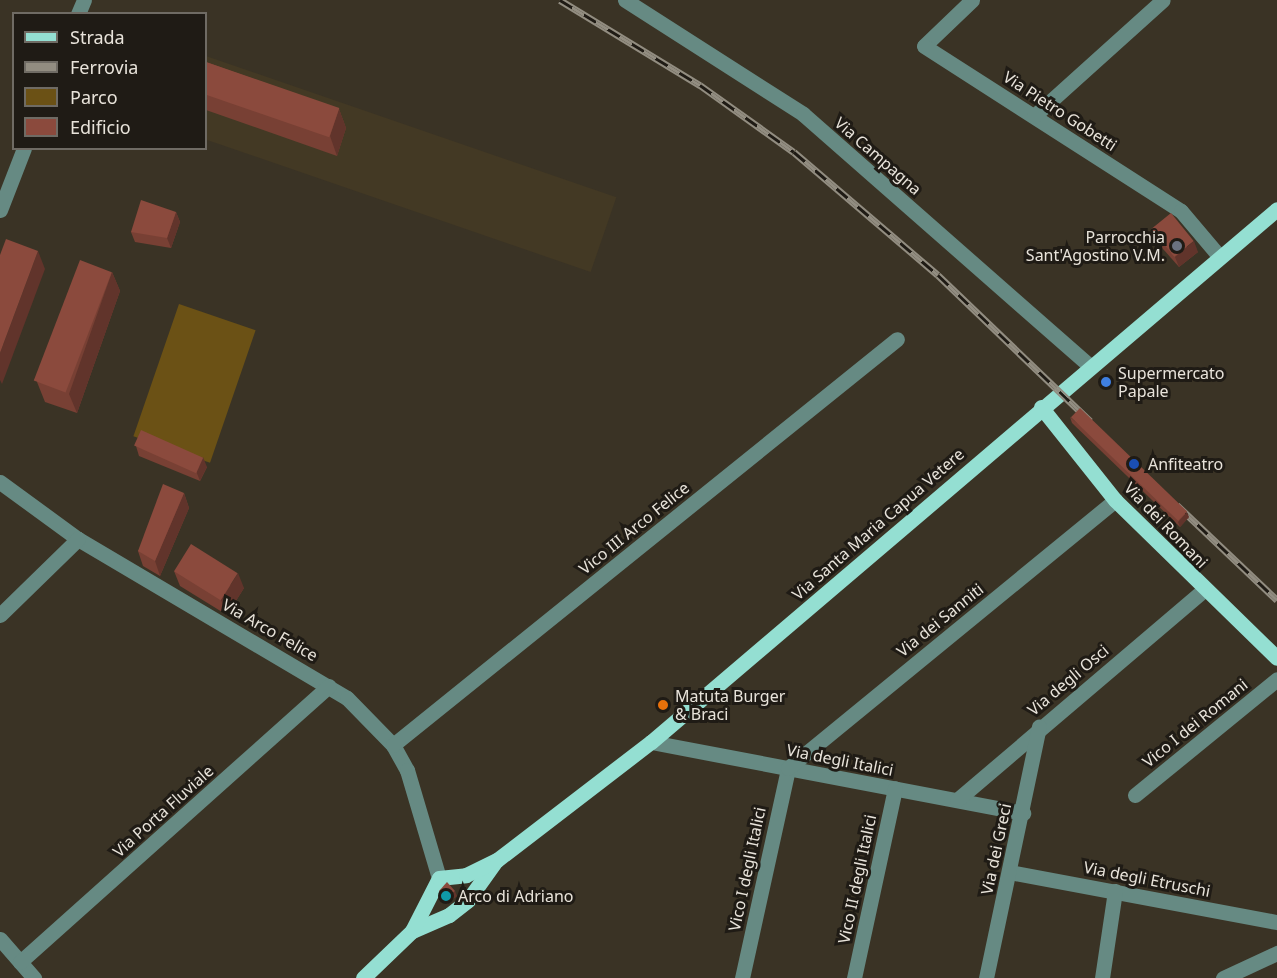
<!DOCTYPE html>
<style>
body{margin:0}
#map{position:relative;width:1277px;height:978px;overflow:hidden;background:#3a3325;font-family:"Noto Sans",sans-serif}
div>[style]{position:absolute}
.built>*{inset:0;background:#433924;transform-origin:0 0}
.green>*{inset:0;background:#6b5115;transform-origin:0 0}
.minor>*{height:15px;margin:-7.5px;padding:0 7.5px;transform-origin:7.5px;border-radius:7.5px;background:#668a83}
.major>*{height:15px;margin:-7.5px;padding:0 7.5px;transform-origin:7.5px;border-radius:7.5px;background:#94dfd2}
.rail>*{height:7px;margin-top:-3.5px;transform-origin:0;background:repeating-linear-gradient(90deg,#1f1b15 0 14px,#928d81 0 28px);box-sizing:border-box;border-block:2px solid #928d81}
.wall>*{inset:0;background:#784034}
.shaded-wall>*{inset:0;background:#61342b}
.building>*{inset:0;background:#8b4a3d;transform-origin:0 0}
.dots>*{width:16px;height:16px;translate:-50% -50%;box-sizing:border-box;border:3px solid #1f1b15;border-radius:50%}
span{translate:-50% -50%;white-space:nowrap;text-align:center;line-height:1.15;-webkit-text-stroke:6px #1f1b15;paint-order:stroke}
.street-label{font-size:16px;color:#e8e3da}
.poi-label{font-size:16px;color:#e8e3da}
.right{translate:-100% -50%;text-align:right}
.left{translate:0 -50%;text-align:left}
.legend{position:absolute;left:12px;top:12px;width:195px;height:138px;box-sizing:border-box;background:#1f1b15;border:2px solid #6f6b64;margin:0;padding:8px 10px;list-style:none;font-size:18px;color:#e8e3da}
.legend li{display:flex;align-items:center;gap:12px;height:30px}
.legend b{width:30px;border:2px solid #6f6b64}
</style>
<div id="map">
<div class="built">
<i style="left:206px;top:56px;width:434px;height:79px;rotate:19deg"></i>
</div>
<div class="green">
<i style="left:179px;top:304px;width:81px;height:140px;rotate:19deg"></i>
</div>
<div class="minor">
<i style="left:625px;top:0;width:211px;rotate:32.6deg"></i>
<i style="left:803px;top:114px;width:381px;rotate:41.3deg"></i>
<i style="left:972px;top:0;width:66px;rotate:136.2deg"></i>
<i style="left:924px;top:46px;width:305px;rotate:32.7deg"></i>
<i style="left:1181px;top:211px;width:59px;rotate:49.8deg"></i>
<i style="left:78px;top:14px;width:15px;rotate:-67deg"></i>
<i style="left:1034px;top:116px;width:173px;rotate:-42deg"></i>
<i style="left:0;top:210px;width:66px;rotate:-68.8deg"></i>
<i style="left:0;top:482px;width:97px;rotate:36.2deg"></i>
<i style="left:78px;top:539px;width:312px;rotate:30.6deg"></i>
<i style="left:347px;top:698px;width:66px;rotate:45.6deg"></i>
<i style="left:393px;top:745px;width:29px;rotate:61deg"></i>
<i style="left:407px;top:770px;width:113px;rotate:73.5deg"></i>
<i style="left:0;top:615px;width:109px;rotate:-44.3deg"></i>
<i style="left:651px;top:742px;width:379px;rotate:10.8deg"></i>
<i style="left:393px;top:745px;width:647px;rotate:-38.85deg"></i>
<i style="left:1135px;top:795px;width:183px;rotate:-39.2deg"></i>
<i style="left:957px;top:800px;width:324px;rotate:-40.4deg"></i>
<i style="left:1009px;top:872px;width:273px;rotate:10.6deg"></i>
<i style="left:0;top:939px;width:52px;rotate:48.9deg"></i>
<i style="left:20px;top:962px;width:414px;rotate:-41.8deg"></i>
<i style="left:742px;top:978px;width:215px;rotate:-77.6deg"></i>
<i style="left:788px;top:768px;width:423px;rotate:-39.3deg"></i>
<i style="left:854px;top:978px;width:194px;rotate:-77.8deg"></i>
<i style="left:986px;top:978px;width:257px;rotate:-78.1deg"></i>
<i style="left:1102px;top:978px;width:88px;rotate:-81.5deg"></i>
<i style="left:1223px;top:978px;width:60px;rotate:-24.8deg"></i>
</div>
<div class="major">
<i style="left:1041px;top:407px;width:119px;rotate:51.5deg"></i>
<i style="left:1115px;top:500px;width:226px;rotate:44.3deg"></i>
<i style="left:412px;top:931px;width:40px;rotate:-23.4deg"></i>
<i style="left:449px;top:915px;width:24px;rotate:-38deg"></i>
<i style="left:468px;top:900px;width:47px;rotate:-54.6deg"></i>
<i style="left:363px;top:978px;width:68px;rotate:-43.8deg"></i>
<i style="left:412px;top:931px;width:59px;rotate:-63deg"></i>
<i style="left:439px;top:878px;width:27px;rotate:-6deg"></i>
<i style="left:466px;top:875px;width:34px;rotate:-26deg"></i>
<i style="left:497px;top:860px;width:194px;rotate:-37.5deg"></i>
<i style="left:651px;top:742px;width:822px;rotate:-40.41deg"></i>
</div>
<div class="rail">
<i style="left:560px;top:0;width:164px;rotate:31.3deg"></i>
<i style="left:700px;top:85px;width:115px;rotate:35.5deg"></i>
<i style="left:794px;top:152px;width:189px;rotate:40.5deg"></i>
<i style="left:938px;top:275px;width:211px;rotate:43.8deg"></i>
<i style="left:1177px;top:505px;width:138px;rotate:43.5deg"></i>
</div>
<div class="wall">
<i style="clip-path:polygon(206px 62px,339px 109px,346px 128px,337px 156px,206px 110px)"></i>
<i style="clip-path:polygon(176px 212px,180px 222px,171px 248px,135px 242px,131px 232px)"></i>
<i style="clip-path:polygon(1153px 230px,1198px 252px,1179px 267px,1156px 241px)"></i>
<i style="clip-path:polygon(112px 272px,120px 291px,77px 413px,45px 402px,37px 382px)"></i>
<i style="clip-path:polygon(1070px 417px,1189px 517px,1180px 527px,1072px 423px)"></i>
<i style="clip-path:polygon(136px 446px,207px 467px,200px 481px,139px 456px)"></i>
<i style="clip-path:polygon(184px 493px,189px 508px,160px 576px,143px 566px,138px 551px)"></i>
<i style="clip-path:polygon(174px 571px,244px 588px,227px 615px,180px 586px)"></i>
<i style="clip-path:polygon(439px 891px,457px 896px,447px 904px,440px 897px)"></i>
</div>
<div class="shaded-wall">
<i style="clip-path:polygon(339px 109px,346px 128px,337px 156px,330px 136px)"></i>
<i style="clip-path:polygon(176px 212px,180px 222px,171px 248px,167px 238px)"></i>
<i style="clip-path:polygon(1194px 241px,1198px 252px,1179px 267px,1175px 257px)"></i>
<i style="clip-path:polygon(38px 251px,45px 269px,2px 384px,0 380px,0 353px)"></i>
<i style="clip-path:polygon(112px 272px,120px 291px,77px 413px,69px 394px)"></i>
<i style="clip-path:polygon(203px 457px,207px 467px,200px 481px,196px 471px)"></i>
<i style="clip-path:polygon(184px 493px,189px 508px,160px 576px,155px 561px)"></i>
<i style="clip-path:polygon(1187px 512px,1189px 517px,1180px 527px,1178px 522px)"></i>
<i style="clip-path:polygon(238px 573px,244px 588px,227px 615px,221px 600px)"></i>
<i style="clip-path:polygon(455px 891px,457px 896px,447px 904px,445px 899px)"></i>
</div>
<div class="building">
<i style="left:206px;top:62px;width:141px;height:31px;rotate:19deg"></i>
<i style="clip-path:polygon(141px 200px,176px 212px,167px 238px,131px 232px)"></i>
<i style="left:1171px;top:213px;width:36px;height:25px;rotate:51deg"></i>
<i style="clip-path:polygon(6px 239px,38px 251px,0 353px,0 255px)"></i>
<i style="left:80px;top:260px;width:34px;height:129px;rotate:21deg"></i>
<i style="left:1080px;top:408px;width:149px;height:13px;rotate:44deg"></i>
<i style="left:141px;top:430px;width:68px;height:17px;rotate:24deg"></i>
<i style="clip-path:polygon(163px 484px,184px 493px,155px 561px,138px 551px)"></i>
<i style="left:191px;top:544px;width:55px;height:32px;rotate:32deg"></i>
<i style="clip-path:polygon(447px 882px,455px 891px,445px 899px,439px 891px)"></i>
</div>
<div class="dots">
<i style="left:1177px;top:246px;background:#6b7280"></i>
<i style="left:1106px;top:382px;background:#3f7fe0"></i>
<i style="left:1134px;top:464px;background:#1a4fb4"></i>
<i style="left:663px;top:705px;background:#e8710a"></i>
<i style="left:446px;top:896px;background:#0f9aa8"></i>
</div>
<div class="street-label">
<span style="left:1060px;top:111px;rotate:33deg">Via Pietro Gobetti</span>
<span style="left:878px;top:156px;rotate:41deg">Via Campagna</span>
<span style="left:878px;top:524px;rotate:-41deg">Via Santa Maria Capua Vetere</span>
<span style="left:1166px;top:525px;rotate:46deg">Via dei Romani</span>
<span style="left:634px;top:528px;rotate:-39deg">Vico III Arco Felice</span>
<span style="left:940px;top:620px;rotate:-39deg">Via dei Sanniti</span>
<span style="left:270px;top:630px;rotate:30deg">Via Arco Felice</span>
<span style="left:1068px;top:680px;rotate:-40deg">Via degli Osci</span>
<span style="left:1195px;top:723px;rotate:-39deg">Vico I dei Romani</span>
<span style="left:840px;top:760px;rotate:11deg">Via degli Italici</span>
<span style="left:163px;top:811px;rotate:-42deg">Via Porta Fluviale</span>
<span style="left:996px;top:849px;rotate:-78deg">Via dei Greci</span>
<span style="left:747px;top:869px;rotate:-78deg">Vico I degli Italici</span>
<span style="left:857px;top:879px;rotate:-78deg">Vico II degli Italici</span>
<span style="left:1147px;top:879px;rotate:11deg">Via degli Etruschi</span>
</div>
<div class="poi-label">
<span class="right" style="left:1165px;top:246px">Parrocchia<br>Sant'Agostino V.M.</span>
<span class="left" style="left:1118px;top:382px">Supermercato<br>Papale</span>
<span class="left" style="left:1148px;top:464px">Anfiteatro</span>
<span class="left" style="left:675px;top:705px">Matuta Burger<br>&amp; Braci</span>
<span class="left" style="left:458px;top:896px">Arco di Adriano</span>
</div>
<ul class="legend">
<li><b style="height:8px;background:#94dfd2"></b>Strada</li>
<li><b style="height:8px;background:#928d81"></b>Ferrovia</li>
<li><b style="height:16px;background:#6b5115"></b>Parco</li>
<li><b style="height:16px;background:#8b4a3d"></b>Edificio</li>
</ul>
</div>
